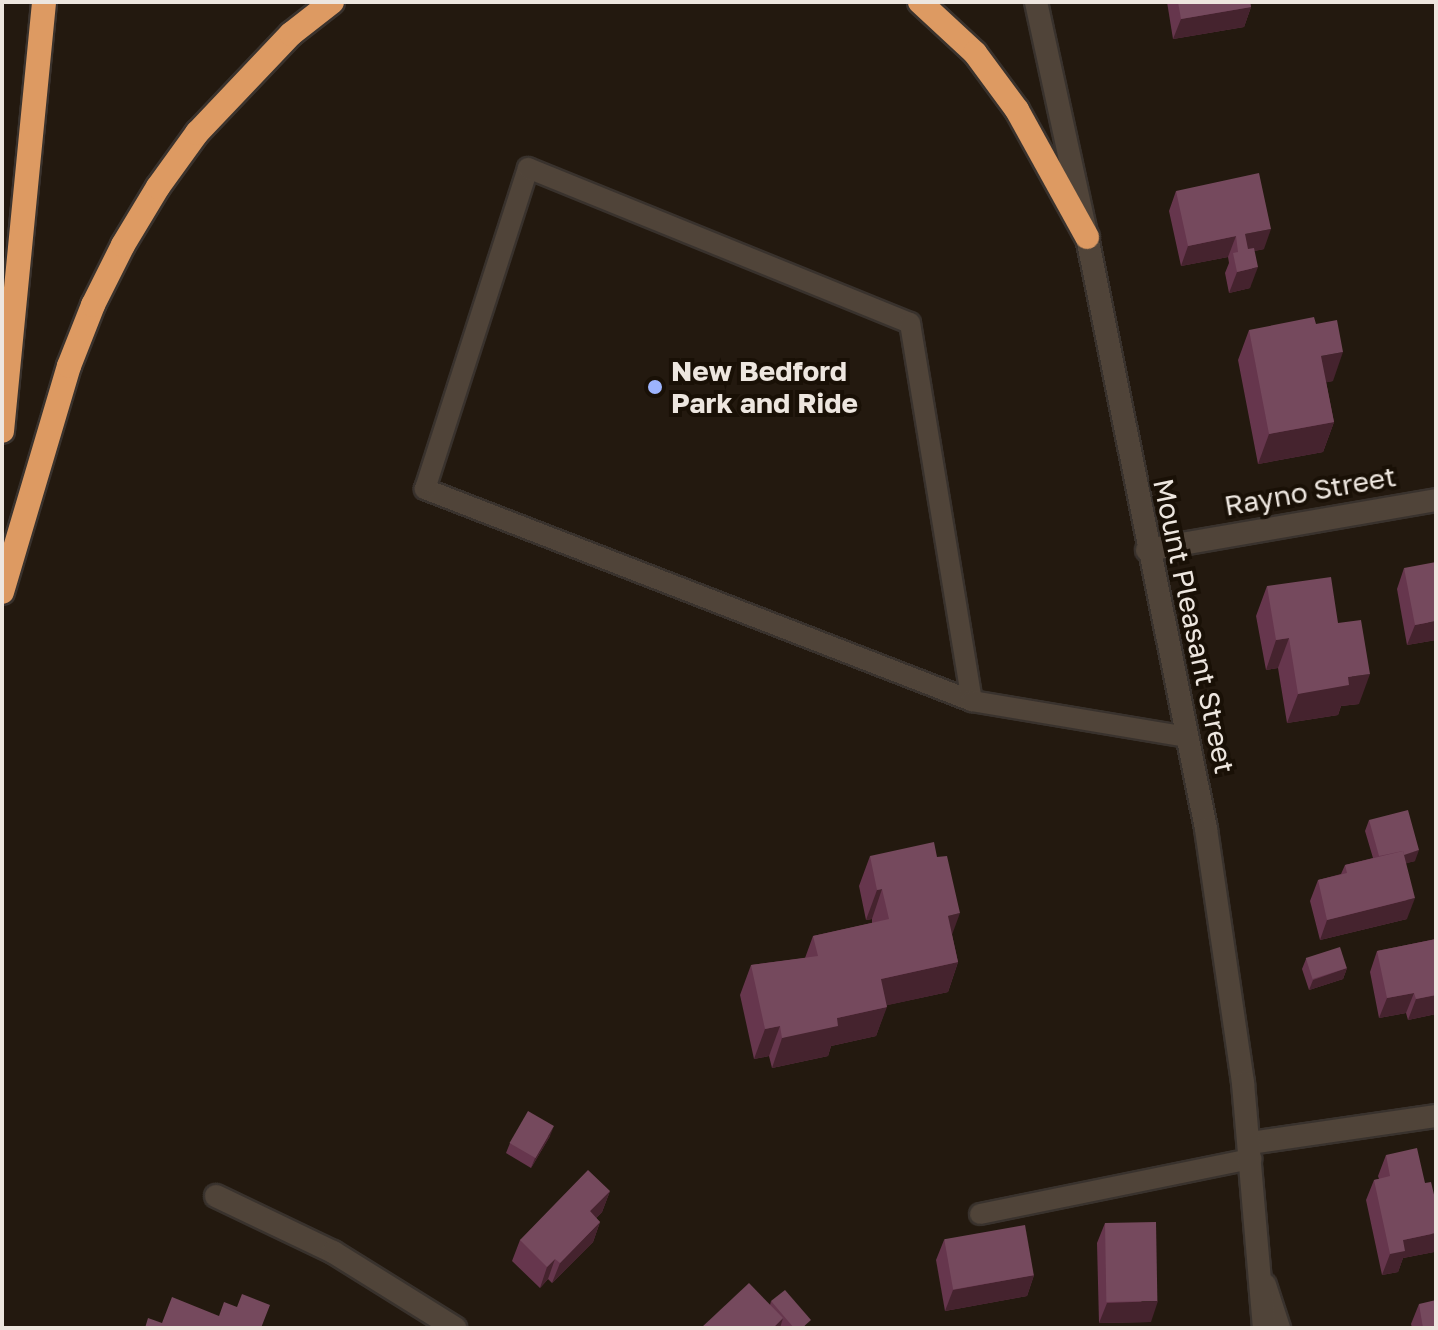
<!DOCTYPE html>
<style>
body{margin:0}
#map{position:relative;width:1438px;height:1330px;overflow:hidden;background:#23190f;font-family:"Golos Text",sans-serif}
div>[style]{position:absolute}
.roads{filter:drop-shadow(2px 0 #39322d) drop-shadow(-2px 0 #39322d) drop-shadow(0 2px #39322d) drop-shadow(0 -2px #39322d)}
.service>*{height:20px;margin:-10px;padding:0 10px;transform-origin:10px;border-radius:10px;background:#504439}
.minor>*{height:22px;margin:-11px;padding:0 11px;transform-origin:11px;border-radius:11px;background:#504439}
.secondary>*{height:22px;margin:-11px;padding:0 11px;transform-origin:11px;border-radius:11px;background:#504439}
.motorway>*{height:24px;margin:-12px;padding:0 12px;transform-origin:12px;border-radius:12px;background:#dd9a62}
.wall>*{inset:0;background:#66364d}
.shaded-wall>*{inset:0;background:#45232e}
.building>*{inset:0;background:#75495d;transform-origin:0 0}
.dots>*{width:22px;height:22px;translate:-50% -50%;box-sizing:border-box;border:4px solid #191006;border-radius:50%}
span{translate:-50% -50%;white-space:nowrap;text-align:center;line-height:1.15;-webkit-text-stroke:8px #191006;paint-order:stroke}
.poi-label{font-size:28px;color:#ede6df;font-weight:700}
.left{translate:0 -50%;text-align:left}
.street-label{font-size:28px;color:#ede6df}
.frame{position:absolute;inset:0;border:4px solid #ede6df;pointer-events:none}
</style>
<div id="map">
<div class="roads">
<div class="service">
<i style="left:972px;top:701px;width:587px;rotate:-158.82deg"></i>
<i style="left:425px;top:489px;width:337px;rotate:-72.2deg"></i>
<i style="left:528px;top:168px;width:412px;rotate:22.1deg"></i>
<i style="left:910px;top:323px;width:383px;rotate:80.7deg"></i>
<i style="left:972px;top:701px;width:218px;rotate:9.5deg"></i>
<i style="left:980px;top:1214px;width:277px;rotate:-11.5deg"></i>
</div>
<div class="minor">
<i style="left:1147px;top:550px;width:293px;rotate:-9.8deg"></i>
<i style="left:1250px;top:1143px;width:188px;rotate:-8.3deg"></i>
<i style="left:216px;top:1196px;width:130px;rotate:25.6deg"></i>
<i style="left:333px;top:1252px;width:144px;rotate:31.9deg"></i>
<i style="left:1265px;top:1285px;width:45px;rotate:72deg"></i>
</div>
<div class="secondary">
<i style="left:1036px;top:2px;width:240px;rotate:77.8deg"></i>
<i style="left:1087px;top:237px;width:604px;rotate:78.63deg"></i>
<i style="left:1206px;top:829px;width:257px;rotate:81.7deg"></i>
<i style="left:1243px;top:1083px;width:246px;rotate:85.1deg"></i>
</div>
<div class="motorway">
<i style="left:920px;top:2px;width:75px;rotate:42.8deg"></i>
<i style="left:975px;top:53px;width:71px;rotate:53.6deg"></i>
<i style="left:1017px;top:110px;width:145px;rotate:61.1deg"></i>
<i style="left:2px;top:431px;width:431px;rotate:-84.4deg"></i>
<i style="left:2px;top:592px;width:236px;rotate:-73.5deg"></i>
<i style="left:69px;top:366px;width:66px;rotate:-68.5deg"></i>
<i style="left:93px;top:305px;width:67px;rotate:-63.4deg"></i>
<i style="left:123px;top:245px;width:68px;rotate:-58.9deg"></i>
<i style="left:158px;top:187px;width:67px;rotate:-54.2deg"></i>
<i style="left:197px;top:133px;width:137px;rotate:-46.5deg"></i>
<i style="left:291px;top:34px;width:52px;rotate:-38deg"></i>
</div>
</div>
<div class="wall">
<i style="clip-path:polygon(1167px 2px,1250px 2px,1251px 7px,1244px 27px,1173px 39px)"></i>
<i style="clip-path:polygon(1176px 191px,1264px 249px,1254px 251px,1250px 288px,1229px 293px,1225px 273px,1229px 263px,1228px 257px,1181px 266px,1169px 211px)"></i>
<i style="clip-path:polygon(1249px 330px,1333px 381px,1326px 382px,1334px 422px,1323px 452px,1258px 464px,1238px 360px)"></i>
<i style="clip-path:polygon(1404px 568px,1436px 640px,1407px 645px,1397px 589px)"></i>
<i style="clip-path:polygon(1267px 586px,1338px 623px,1359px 704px,1341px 706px,1338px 715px,1287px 723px,1278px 668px,1266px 670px,1256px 616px)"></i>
<i style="clip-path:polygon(1369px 820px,1415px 861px,1406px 863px,1407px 919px,1320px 940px,1310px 901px,1318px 880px,1341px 874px,1345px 865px,1373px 858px,1365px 831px)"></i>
<i style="clip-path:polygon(870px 856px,952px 935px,958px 962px,948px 992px,887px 1005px,876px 1036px,831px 1046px,828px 1056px,772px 1068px,769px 1056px,754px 1059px,740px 995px,751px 965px,805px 958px,813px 936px,872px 923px,872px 919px,866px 920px,859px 886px)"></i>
<i style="clip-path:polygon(1436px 939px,1436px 1014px,1408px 1020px,1406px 1013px,1379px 1018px,1370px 972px,1377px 951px)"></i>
<i style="clip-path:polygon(1306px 959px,1347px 968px,1343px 979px,1309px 990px,1302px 969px)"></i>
<i style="clip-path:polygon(550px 1136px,531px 1168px,506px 1153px,510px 1143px)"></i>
<i style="clip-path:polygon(1386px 1155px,1425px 1183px,1434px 1252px,1403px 1258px,1398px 1272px,1382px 1275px,1366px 1200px,1374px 1180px,1379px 1179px,1378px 1176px)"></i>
<i style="clip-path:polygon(610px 1191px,602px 1212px,596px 1218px,600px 1222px,593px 1242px,552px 1283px,548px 1279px,540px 1288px,512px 1261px,520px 1240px)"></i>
<i style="clip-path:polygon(1105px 1223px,1151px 1322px,1099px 1323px,1097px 1243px)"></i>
<i style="clip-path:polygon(944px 1240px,1034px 1275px,1027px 1296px,945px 1311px,936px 1260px)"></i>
<i style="clip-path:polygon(771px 1301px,808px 1328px,782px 1328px,780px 1326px,780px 1328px,701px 1328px,770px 1305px)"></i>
<i style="clip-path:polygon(1419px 1304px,1436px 1328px,1412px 1328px,1411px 1324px)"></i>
</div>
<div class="shaded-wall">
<i style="clip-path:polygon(1251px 7px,1244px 27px,1173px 39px,1181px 19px)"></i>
<i style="clip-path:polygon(1271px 229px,1264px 249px,1237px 255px,1245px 234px)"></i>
<i style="clip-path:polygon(1236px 236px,1228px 257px,1181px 266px,1188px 246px)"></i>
<i style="clip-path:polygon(1258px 267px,1250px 288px,1229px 293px,1237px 272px)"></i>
<i style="clip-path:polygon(1343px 352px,1333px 381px,1310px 386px,1321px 356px)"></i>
<i style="clip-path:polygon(1334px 422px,1323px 452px,1258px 464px,1269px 434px)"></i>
<i style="clip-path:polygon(1436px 621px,1436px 640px,1407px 645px,1415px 625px)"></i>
<i style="clip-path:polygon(1289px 638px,1278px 668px,1266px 670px,1276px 640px)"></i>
<i style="clip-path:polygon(1370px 674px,1359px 704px,1341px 706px,1338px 715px,1287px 723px,1298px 694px,1348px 677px)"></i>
<i style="clip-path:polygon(1419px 850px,1415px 861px,1376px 872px,1380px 861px)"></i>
<i style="clip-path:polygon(882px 889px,872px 919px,866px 920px,877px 890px)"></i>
<i style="clip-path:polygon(1415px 898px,1407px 919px,1320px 940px,1327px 920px)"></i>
<i style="clip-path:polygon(960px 913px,949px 943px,948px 916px)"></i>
<i style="clip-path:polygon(958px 962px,948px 992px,870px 1009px,881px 979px)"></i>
<i style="clip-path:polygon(1347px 968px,1343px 979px,1309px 990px,1313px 980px)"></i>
<i style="clip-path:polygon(1414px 993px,1406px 1013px,1379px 1018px,1387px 998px)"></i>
<i style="clip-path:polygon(1436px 995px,1436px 1014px,1408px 1020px,1416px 999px)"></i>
<i style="clip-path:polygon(887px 1007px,876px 1036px,831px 1046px,828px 1056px,772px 1068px,782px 1038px,837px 1018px)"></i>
<i style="clip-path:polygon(780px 1026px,769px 1056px,754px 1059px,765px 1029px)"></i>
<i style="clip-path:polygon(554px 1126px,550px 1136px,531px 1168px,535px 1158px)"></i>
<i style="clip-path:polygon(610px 1191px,602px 1212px,583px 1231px,590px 1211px)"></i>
<i style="clip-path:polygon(600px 1222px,593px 1242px,552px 1283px,560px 1263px)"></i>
<i style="clip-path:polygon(1436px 1233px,1436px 1248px,1434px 1252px,1403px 1258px,1398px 1272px,1382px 1275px,1390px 1254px,1403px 1240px)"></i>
<i style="clip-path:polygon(555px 1259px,548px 1279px,540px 1288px,547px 1267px)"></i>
<i style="clip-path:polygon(1034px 1275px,1027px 1296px,945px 1311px,953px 1290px)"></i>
<i style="clip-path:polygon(1158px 1301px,1151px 1322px,1099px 1323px,1107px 1303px)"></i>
<i style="clip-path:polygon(783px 1318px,780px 1328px,773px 1328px)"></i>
</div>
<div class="building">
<i style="clip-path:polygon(1178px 2px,1250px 2px,1251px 7px,1181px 19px)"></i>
<i style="clip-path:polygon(1259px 173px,1271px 229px,1245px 234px,1248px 249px,1254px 248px,1258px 267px,1237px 272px,1233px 253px,1238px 252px,1236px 236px,1188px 246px,1176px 191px)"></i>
<i style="clip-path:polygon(1314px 317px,1316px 324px,1337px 320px,1343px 352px,1321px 356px,1334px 422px,1269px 434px,1249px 330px)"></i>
<i style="clip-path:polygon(1436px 562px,1436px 621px,1415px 625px,1404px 568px)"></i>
<i style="clip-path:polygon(1331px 577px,1338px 623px,1361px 620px,1370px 674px,1348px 677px,1349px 685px,1298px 694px,1289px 638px,1276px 640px,1267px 586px)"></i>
<i style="clip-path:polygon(1408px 810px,1419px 850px,1404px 855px,1403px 851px,1379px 856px,1369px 820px)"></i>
<i style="clip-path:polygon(934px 842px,937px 857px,947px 856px,960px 913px,948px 916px,958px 962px,881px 979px,887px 1007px,837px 1018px,838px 1026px,782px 1038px,780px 1026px,765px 1029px,751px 965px,818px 956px,813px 936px,889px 919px,882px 889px,877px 890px,870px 856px)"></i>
<i style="clip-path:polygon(1403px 851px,1415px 898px,1327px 920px,1318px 880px,1347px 873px,1345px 865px)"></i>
<i style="clip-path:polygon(1436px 939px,1436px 995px,1416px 999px,1414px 993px,1387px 998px,1377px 951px)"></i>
<i style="left:1340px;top:947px;width:22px;height:36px;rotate:72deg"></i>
<i style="left:528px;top:1111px;width:30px;height:37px;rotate:30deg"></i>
<i style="clip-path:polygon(1417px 1148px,1425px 1183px,1431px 1182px,1436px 1203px,1436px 1233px,1403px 1240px,1405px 1251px,1390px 1254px,1374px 1180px,1390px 1176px,1386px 1155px)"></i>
<i style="clip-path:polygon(588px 1170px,610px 1191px,590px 1211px,600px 1222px,560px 1263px,555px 1259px,547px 1267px,520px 1240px)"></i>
<i style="left:1156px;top:1222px;width:79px;height:51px;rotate:89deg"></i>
<i style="left:1025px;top:1225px;width:51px;height:82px;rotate:80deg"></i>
<i style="clip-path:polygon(749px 1283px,783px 1318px,773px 1328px,701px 1328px)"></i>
<i style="clip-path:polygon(785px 1290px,811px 1320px,802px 1328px,794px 1328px,771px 1301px)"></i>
<i style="clip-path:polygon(242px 1294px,270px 1305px,261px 1328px,145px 1328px,148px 1318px,162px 1323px,172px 1297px,219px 1316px,224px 1302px,237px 1307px)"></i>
<i style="clip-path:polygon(1436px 1300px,1436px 1328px,1423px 1328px,1419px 1304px)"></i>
</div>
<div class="dots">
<i style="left:655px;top:387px;background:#9db4fd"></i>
</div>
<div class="poi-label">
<span class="left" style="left:671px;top:387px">New Bedford<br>Park and Ride</span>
</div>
<div class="street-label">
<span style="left:1310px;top:491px;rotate:-10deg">Rayno Street</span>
<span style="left:1194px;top:626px;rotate:78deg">Mount Pleasant Street</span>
</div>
<div class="frame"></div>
</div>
